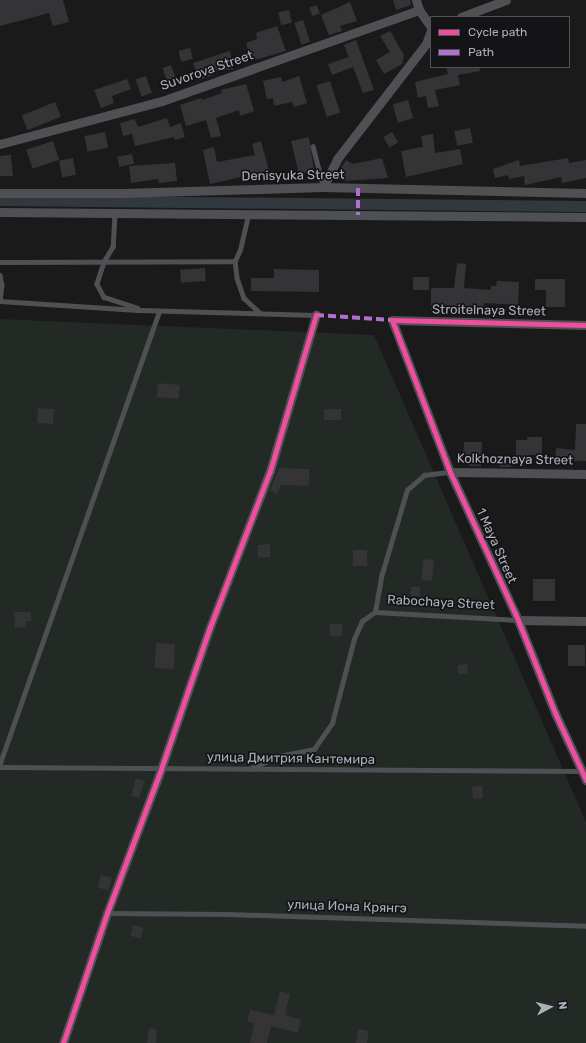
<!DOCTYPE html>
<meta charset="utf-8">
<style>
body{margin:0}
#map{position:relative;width:586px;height:1043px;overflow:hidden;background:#1a1a1a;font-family:Rubik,sans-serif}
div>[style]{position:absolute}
.green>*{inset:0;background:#232924}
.canal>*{height:11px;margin:-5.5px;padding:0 5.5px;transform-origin:5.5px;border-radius:5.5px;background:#31393f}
.building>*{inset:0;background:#343436;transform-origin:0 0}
.service>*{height:4.5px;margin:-2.25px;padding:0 2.25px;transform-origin:2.25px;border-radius:2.25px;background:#4f5053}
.minor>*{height:9px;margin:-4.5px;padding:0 4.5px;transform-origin:4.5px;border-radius:4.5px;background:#4f5053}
.quiet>*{height:4px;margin-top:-2px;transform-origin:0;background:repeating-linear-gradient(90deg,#b36fd0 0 8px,transparent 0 12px)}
.cycleway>*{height:5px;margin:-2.5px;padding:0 2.5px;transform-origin:2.5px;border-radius:2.5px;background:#ef4d9e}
span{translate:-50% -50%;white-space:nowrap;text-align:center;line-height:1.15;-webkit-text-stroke:3.5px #141416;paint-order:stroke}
.street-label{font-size:13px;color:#adb0ba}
.legend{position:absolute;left:430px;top:16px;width:140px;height:52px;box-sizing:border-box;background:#141416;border:1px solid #515258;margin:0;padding:5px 7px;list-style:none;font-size:12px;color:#adb0ba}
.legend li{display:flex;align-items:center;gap:8px;height:20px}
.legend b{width:20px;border:1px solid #515258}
.north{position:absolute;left:530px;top:987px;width:40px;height:40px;-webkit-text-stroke:3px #141416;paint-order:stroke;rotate:83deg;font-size:11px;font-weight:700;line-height:16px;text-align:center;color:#adb0ba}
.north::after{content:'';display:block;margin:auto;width:14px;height:18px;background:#adb0ba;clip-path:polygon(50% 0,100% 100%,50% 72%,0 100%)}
</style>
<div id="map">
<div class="green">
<i style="clip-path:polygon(0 319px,374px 335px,586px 822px,586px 1043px,0 1043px)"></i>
</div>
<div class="canal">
<i style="left:0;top:200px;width:586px;rotate:0.59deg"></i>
</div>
<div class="building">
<i style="clip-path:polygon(0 0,63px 0,69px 22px,53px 26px,49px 13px,0 26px)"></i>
<i style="clip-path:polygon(393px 0,410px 0,411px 5px,396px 10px)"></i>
<i style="clip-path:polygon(350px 2px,357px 21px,340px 26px,342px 31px,329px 35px,321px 15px)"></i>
<i style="left:317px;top:5px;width:9px;height:8px;rotate:72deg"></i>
<i style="left:289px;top:10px;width:13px;height:11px;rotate:77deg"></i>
<i style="left:303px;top:20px;width:23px;height:9px;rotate:72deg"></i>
<i style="clip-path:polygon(277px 26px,286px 51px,251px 61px,246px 43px,257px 39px,256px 33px)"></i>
<i style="clip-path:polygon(390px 31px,404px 55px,402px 64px,384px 74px,376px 60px,390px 52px,380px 36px)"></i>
<i style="clip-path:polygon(356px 40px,374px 90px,363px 93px,353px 67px,332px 75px,328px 64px,349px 57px,344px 45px)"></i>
<i style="left:190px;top:48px;width:11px;height:12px;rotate:75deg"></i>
<i style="clip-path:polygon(230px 51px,233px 69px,212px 72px,213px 75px,199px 80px,193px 63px)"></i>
<i style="left:171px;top:65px;width:21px;height:9px;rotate:71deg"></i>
<i style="clip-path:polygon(446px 67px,479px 67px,480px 71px,458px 75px,460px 85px,435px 90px,439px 106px,428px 108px,426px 96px,418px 98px,415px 82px,448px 74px)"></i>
<i style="left:146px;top:76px;width:18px;height:11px;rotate:71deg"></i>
<i style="clip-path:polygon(299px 76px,307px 103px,294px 107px,292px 102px,274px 106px,273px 98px,267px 99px,263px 81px,281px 77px,282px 82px)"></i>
<i style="clip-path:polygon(127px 79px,131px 89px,112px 96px,114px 103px,101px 108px,94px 90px)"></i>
<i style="left:330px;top:81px;width:33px;height:14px;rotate:72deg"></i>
<i style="clip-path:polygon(246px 84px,254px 111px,240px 116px,239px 110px,216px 118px,221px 136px,211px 138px,206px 120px,186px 126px,180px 105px,201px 98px,202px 100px,222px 93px,221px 90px)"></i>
<i style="left:408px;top:100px;width:19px;height:16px;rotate:74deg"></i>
<i style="left:55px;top:102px;width:16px;height:36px;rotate:68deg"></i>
<i style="clip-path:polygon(167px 118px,170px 127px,181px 123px,185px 137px,175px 140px,174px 137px,135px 146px,132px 134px,123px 136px,120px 123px,135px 119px,138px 127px)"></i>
<i style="left:470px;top:128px;width:15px;height:16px;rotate:79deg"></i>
<i style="left:105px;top:132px;width:16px;height:21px;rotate:79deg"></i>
<i style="left:392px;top:132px;width:12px;height:10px;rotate:59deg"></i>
<i style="clip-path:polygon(433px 134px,435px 153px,460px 149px,463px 164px,406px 177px,401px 151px,423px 147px,421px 136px)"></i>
<i style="clip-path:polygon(309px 137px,314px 171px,299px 174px,291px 141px)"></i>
<i style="left:53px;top:141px;width:20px;height:28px;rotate:72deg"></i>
<i style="clip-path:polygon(261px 141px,270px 174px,250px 180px,249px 175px,210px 184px,203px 150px,214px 147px,217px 162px,255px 155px,252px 144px)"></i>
<i style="left:132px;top:154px;width:10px;height:15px;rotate:79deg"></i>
<i style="clip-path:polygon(11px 155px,13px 176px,0 176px,0 156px)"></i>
<i style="left:73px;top:158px;width:17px;height:14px;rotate:80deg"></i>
<i style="clip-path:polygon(382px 158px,388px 178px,344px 181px,336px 176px,346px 160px,353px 164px)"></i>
<i style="clip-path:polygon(568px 158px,569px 163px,586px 160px,586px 178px,562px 183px,561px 177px,525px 185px,524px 176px,509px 179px,508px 175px,495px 178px,493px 169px,519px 160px,520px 166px)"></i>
<i style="clip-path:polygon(175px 163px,177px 181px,159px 183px,158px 179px,131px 183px,129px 166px)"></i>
<i style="clip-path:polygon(457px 263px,466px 264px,464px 288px,491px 290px,491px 286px,496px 286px,497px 281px,519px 282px,518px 305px,484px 303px,484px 310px,450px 308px,450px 311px,431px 311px,431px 288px,454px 288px)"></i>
<i style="left:205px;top:268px;width:13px;height:25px;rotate:86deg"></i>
<i style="clip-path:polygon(274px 269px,319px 270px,319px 292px,251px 291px,251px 278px,274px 278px)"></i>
<i style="left:413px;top:277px;width:16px;height:13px"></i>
<i style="clip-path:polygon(535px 279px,565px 279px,565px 307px,546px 307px,546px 290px,535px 290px)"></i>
<i style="left:158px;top:383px;width:22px;height:14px;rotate:5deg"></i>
<i style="left:38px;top:408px;width:16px;height:15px;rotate:4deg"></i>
<i style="left:324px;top:409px;width:17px;height:11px"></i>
<i style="clip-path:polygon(576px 424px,586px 424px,586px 461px,555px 460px,556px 448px,575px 450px)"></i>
<i style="clip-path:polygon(527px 437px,542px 437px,542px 455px,529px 455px,530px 463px,516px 463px,516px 440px,527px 440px)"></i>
<i style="clip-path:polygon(464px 442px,482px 442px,481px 466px,469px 466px,469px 457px,463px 457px)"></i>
<i style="left:500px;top:456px;width:11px;height:11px"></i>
<i style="clip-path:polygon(279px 468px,309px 469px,309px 486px,281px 485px,277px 494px,270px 491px)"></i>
<i style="clip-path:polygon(270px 544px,270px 557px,258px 558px,258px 545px)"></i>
<i style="left:353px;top:550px;width:14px;height:16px"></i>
<i style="left:423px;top:559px;width:11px;height:21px;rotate:5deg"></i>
<i style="left:533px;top:579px;width:22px;height:22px"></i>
<i style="left:411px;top:587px;width:9px;height:9px"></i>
<i style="clip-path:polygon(14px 612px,31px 612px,31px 621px,26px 621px,26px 627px,15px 628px)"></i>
<i style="left:330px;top:624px;width:12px;height:12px"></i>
<i style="left:156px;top:643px;width:19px;height:25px;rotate:3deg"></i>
<i style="left:568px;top:645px;width:17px;height:21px"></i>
<i style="clip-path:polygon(467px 664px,468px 674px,458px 674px,458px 665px)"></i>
<i style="clip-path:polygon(136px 778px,145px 781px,139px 798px,131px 796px)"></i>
<i style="left:482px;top:786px;width:12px;height:10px;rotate:85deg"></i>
<i style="left:101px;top:875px;width:11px;height:13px;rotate:15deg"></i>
<i style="left:133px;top:925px;width:11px;height:11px;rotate:15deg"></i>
<i style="clip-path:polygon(280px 991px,290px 994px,285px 1015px,301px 1020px,298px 1033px,271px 1026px,267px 1043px,250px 1043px,254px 1023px,247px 1021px,250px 1010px,274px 1015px)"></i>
<i style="clip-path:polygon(149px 1028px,157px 1029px,156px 1043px,147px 1043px)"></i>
<i style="clip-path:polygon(358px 1029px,369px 1031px,367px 1043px,356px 1043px)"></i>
</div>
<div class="service">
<i style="left:313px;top:146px;width:40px;rotate:75.6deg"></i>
<i style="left:115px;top:213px;width:34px;rotate:93deg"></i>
<i style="left:113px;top:247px;width:17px;rotate:121deg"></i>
<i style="left:104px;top:262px;width:23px;rotate:108deg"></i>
<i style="left:97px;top:284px;width:15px;rotate:62deg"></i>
<i style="left:104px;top:297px;width:35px;rotate:18deg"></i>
<i style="left:235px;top:261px;width:17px;rotate:83deg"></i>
<i style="left:237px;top:278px;width:21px;rotate:71deg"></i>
<i style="left:244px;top:298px;width:22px;rotate:43deg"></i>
<i style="left:0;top:262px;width:235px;rotate:-0.2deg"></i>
<i style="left:235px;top:261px;width:12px;rotate:-66deg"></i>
<i style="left:240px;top:250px;width:37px;rotate:-77deg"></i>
<i style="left:0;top:275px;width:10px;rotate:79deg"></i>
<i style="left:2px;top:285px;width:16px;rotate:97deg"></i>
<i style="left:0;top:301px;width:141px;rotate:3.7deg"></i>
<i style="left:141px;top:310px;width:175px;rotate:1.6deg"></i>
<i style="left:375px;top:612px;width:36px;rotate:-80deg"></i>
<i style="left:381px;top:577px;width:91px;rotate:-73.4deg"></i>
<i style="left:407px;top:490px;width:23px;rotate:-41deg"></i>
<i style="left:424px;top:475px;width:26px;rotate:-7deg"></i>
<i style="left:0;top:763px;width:479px;rotate:-70.6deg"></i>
<i style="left:0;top:767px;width:582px;rotate:0.39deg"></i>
<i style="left:249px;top:769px;width:33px;rotate:-23deg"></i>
<i style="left:279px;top:756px;width:36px;rotate:-11deg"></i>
<i style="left:314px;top:749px;width:32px;rotate:-55deg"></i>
<i style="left:332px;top:723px;width:87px;rotate:-75.3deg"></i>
<i style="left:354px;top:639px;width:20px;rotate:-66deg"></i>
<i style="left:362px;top:621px;width:16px;rotate:-35deg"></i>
<i style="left:375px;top:612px;width:143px;rotate:3.2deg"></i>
<i style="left:107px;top:913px;width:122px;rotate:0.5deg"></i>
<i style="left:229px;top:914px;width:357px;rotate:1.9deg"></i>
</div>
<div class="minor">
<i style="left:416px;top:0;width:10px;rotate:73deg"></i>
<i style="left:419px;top:10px;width:21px;rotate:55deg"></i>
<i style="left:461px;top:17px;width:48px;rotate:-20.7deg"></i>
<i style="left:0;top:144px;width:168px;rotate:-14.9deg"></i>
<i style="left:162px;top:101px;width:273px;rotate:-19.5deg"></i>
<i style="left:323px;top:187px;width:31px;rotate:-63deg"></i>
<i style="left:337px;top:159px;width:145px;rotate:-52.3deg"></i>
<i style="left:426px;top:44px;width:15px;rotate:-70deg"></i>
<i style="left:0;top:193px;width:123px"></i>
<i style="left:123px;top:193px;width:200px;rotate:-1.7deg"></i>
<i style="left:323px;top:187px;width:263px;rotate:1.3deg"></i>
<i style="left:0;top:212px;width:586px;rotate:0.49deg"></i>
<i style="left:586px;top:325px;width:194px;rotate:-178.5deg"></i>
<i style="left:392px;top:320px;width:163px;rotate:69.1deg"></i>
<i style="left:450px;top:472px;width:163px;rotate:65.3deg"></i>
<i style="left:518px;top:620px;width:100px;rotate:68.3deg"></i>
<i style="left:555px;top:713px;width:74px;rotate:65.2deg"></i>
<i style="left:450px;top:472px;width:136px;rotate:0.8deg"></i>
<i style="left:518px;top:620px;width:68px;rotate:0.8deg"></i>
<i style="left:63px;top:1043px;width:137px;rotate:-71.3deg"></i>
<i style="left:107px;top:913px;width:154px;rotate:-69.4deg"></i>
<i style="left:161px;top:769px;width:150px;rotate:-71deg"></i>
<i style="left:210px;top:627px;width:167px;rotate:-69deg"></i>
<i style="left:270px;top:471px;width:163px;rotate:-73.6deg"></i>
</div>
<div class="quiet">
<i style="left:358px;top:188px;width:27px;rotate:90deg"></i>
<i style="left:316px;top:315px;width:76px;rotate:3.8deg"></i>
</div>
<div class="cycleway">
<i style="left:586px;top:325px;width:194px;rotate:-178.5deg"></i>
<i style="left:392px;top:320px;width:163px;rotate:69.1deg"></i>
<i style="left:450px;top:472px;width:163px;rotate:65.3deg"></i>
<i style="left:518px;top:620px;width:100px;rotate:68.3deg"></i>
<i style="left:555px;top:713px;width:74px;rotate:65.2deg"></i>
<i style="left:63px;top:1043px;width:137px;rotate:-71.3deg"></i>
<i style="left:107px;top:913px;width:154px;rotate:-69.4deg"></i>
<i style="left:161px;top:769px;width:150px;rotate:-71deg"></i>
<i style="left:210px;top:627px;width:167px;rotate:-69deg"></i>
<i style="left:270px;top:471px;width:163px;rotate:-73.6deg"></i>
</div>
<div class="street-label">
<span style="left:207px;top:71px;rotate:-19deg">Suvorova Street</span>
<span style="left:293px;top:176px;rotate:-1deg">Denisyuka Street</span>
<span style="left:489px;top:311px;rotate:1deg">Stroitelnaya Street</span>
<span style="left:515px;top:460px;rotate:1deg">Kolkhoznaya Street</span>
<span style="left:496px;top:546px;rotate:66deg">1 Maya Street</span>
<span style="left:441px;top:603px;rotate:3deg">Rabochaya Street</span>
<span style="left:291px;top:759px;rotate:1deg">улица Дмитрия Кантемира</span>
<span style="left:347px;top:907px;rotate:2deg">улица Иона Крянгэ</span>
</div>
<ul class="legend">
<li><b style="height:5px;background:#ef4d9e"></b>Cycle path</li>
<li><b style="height:5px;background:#b36fd0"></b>Path</li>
</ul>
<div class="north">N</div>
</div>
